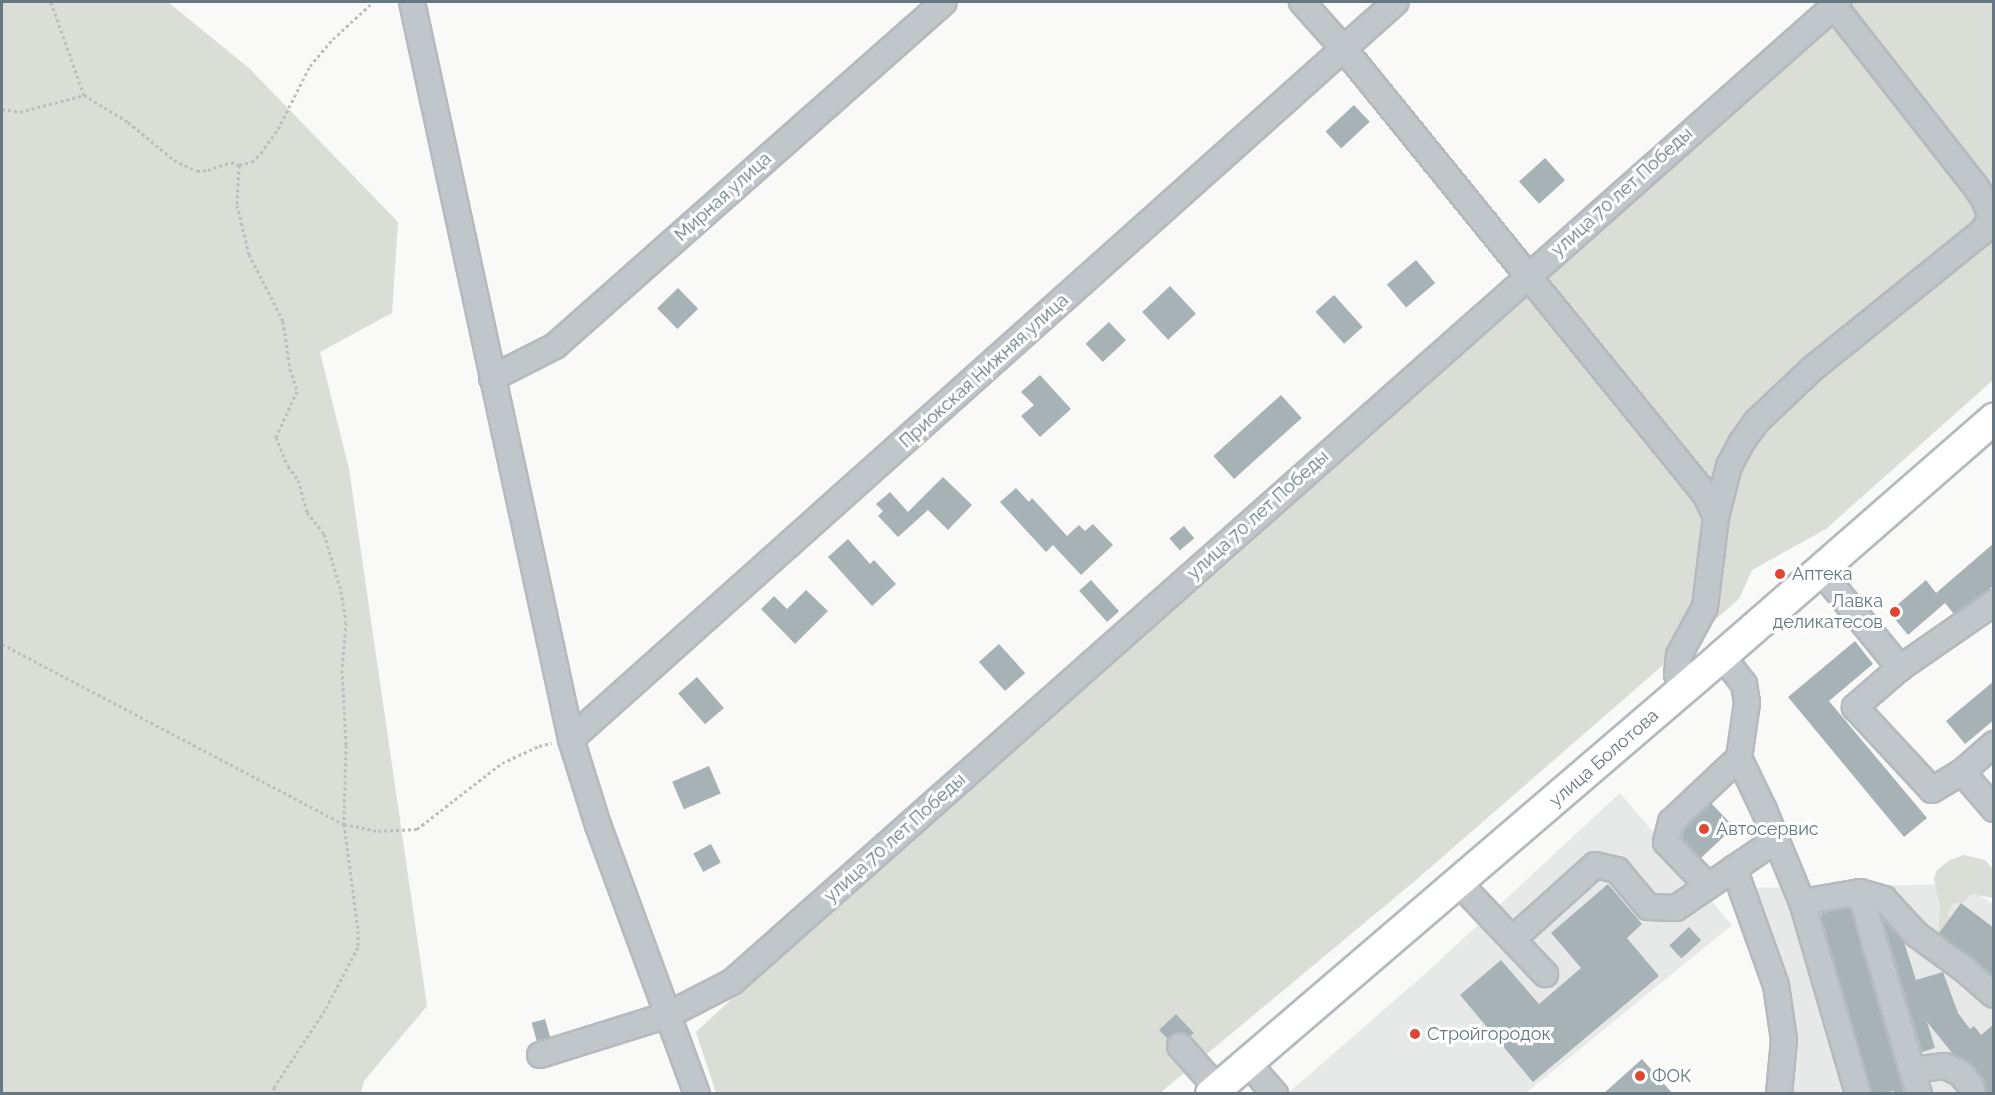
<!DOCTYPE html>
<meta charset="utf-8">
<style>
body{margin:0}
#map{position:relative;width:1995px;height:1095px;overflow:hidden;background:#f9f9f7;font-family:Raleway,sans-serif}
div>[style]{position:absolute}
.built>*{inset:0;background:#e7e9e8}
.green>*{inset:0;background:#daded6}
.building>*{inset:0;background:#a7b2b6;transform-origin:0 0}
.path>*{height:3px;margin-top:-1.5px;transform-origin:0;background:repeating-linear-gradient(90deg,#bbbfc1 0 3px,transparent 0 6px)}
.roads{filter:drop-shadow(2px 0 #b4babd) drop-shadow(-2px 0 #b4babd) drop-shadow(0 2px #b4babd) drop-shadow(0 -2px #b4babd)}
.minor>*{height:24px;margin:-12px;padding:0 12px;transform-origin:12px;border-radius:12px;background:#c0c6c9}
.major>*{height:30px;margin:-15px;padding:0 15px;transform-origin:15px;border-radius:15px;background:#fff}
.dots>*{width:16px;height:16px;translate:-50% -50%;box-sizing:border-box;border:3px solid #fff;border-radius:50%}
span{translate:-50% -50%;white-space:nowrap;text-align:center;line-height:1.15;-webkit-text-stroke:6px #fff;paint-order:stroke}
.street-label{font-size:18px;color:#657881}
.poi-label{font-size:18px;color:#657881}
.left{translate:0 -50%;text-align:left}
.right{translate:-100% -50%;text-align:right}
.frame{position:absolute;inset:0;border:3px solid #657881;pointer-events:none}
</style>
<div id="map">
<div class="built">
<i style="clip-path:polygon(1620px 793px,1732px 925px,1526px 1093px,1287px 1094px,1425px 974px)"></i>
<i style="clip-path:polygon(1962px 884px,1993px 904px,1993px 1093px,1785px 1093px,1748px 888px)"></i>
</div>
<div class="green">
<i style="clip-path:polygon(2px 2px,168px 2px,250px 69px,398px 222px,392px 313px,320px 352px,349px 469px,427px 1006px,364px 1081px,361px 1093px,2px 1093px)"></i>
<i style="clip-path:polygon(1855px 2px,1993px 2px,1993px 380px,1826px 529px,1752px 570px,1739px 599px,1416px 880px,1160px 1093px,716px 1093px,696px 1032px,874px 868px,1236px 556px,1595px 231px)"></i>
<i style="clip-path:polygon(1964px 855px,1985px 860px,1993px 869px,1993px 898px,1972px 894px,1961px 903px,1954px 903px,1947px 913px,1975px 956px,1961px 953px,1938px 934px,1940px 909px,1934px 878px,1937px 870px,1950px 860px)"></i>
</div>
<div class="building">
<i style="left:1354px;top:105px;width:23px;height:39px;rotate:47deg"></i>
<i style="left:1545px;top:158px;width:30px;height:35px;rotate:48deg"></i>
<i style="left:1416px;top:260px;width:30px;height:38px;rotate:50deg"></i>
<i style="left:1170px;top:286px;width:38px;height:38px;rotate:47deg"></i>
<i style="left:678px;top:288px;width:29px;height:29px;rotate:46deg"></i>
<i style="left:1334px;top:295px;width:43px;height:25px;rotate:48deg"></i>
<i style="left:1109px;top:322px;width:25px;height:32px;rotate:47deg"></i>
<i style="clip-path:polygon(1040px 375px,1071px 409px,1040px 437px,1021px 416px,1034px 405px,1021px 392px)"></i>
<i style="left:1281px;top:395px;width:31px;height:91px;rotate:48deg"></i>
<i style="clip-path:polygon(943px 477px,972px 505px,948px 530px,928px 510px,898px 537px,878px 516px,883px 511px,876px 504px,890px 492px,908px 512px)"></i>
<i style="clip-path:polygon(1016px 488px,1029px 502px,1032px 498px,1067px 536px,1079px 525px,1085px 531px,1093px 524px,1113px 545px,1081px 575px,1053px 545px,1046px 552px,1000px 502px)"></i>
<i style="left:1184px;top:526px;width:16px;height:19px;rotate:50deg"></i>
<i style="clip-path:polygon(848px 539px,870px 564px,874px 560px,896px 584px,872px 606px,828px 557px)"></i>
<i style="clip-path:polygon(1994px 543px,1994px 586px,1954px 614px,1945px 603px,1908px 635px,1889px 612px,1926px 580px,1936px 593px)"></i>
<i style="left:1091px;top:580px;width:42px;height:16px;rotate:48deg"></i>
<i style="clip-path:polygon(806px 590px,828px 611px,795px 644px,761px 609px,774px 596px,787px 609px)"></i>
<i style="clip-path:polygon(1855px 641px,1873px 664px,1829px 701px,1927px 818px,1904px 837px,1788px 697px)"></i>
<i style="left:999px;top:644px;width:39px;height:27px;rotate:48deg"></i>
<i style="left:697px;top:677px;width:41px;height:25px;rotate:49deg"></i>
<i style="clip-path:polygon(1994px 681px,1994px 720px,1965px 744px,1946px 721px)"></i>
<i style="left:709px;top:766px;width:30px;height:40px;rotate:67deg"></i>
<i style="clip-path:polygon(1711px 803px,1734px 827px,1701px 858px,1682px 838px,1684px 830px)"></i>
<i style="left:711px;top:844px;width:21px;height:20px;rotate:62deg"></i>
<i style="clip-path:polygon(1608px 884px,1642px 924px,1627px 938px,1659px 976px,1533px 1082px,1460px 995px,1501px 960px,1539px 1004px,1581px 968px,1551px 933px)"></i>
<i style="clip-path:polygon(1961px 903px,1994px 928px,1994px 976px,1939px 933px)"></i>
<i style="clip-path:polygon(1850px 908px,1904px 1094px,1894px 1094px,1894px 1091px,1873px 1094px,1867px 1074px,1821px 916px,1822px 913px)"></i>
<i style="clip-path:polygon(1883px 920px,1904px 942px,1916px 980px,1943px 972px,1958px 1013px,1970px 1029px,1974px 1026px,1981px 1035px,1994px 1024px,1994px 1094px,1987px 1094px,1982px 1077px,1971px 1063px,1953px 1054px,1927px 1022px,1935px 1048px,1922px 1052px)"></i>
<i style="left:1689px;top:927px;width:18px;height:27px;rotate:47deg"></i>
<i style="clip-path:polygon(1176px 1014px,1194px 1033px,1190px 1036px,1178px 1032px,1168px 1039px,1159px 1030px)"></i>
<i style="left:545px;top:1019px;width:19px;height:14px;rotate:74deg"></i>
<i style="clip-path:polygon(1642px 1059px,1673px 1094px,1603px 1094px)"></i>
</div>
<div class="path">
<i style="left:51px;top:2px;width:99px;rotate:70.5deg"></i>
<i style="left:2px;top:109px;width:18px;rotate:9deg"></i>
<i style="left:20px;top:112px;width:66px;rotate:-14.9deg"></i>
<i style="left:84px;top:95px;width:52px;rotate:31.5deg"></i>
<i style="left:128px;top:122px;width:60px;rotate:39.6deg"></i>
<i style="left:174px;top:160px;width:25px;rotate:26deg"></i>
<i style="left:197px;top:171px;width:11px;rotate:-5deg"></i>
<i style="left:208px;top:170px;width:24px;rotate:-19deg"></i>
<i style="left:231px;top:162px;width:9px;rotate:21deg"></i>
<i style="left:239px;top:165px;width:13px;rotate:-13deg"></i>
<i style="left:252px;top:162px;width:13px;rotate:-45deg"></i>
<i style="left:261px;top:153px;width:29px;rotate:-55deg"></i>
<i style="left:278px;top:129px;width:71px;rotate:-63.1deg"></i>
<i style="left:310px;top:66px;width:35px;rotate:-50deg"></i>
<i style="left:333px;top:39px;width:54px;rotate:-42.8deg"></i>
<i style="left:239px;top:165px;width:40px;rotate:92.9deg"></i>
<i style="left:237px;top:205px;width:50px;rotate:76.2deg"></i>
<i style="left:249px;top:254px;width:75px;rotate:63.1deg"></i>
<i style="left:283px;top:321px;width:49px;rotate:81.7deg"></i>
<i style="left:290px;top:369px;width:23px;rotate:72deg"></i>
<i style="left:297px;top:391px;width:51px;rotate:114.5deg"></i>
<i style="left:276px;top:437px;width:31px;rotate:68deg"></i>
<i style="left:288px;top:466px;width:17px;rotate:54deg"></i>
<i style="left:298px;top:480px;width:33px;rotate:74deg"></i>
<i style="left:307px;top:512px;width:28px;rotate:52deg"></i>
<i style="left:324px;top:534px;width:59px;rotate:73.4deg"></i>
<i style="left:341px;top:591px;width:31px;rotate:81deg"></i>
<i style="left:346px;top:622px;width:48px;rotate:94.8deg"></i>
<i style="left:342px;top:670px;width:75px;rotate:86.9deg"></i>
<i style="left:346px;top:745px;width:79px;rotate:91.5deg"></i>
<i style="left:344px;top:824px;width:108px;rotate:82.5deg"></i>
<i style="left:358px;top:931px;width:16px;rotate:90deg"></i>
<i style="left:358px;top:947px;width:71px;rotate:117.6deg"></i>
<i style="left:325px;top:1010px;width:92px;rotate:123.5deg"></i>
<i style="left:274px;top:1087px;width:7px;rotate:98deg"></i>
<i style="left:2px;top:644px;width:386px;rotate:27.8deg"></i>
<i style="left:344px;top:824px;width:35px;rotate:12deg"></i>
<i style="left:378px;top:831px;width:39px;rotate:-3deg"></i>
<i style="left:417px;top:829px;width:108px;rotate:-37.8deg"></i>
<i style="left:502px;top:763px;width:41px;rotate:-24.7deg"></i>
<i style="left:539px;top:746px;width:13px;rotate:-13deg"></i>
</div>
<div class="roads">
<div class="minor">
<i style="left:412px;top:2px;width:754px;rotate:77.83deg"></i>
<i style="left:571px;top:739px;width:90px;rotate:72.6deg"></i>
<i style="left:598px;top:825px;width:287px;rotate:69.8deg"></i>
<i style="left:1302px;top:2px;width:63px;rotate:48.2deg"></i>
<i style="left:1344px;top:49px;width:573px;rotate:50.95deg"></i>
<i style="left:1705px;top:494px;width:25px;rotate:64deg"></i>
<i style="left:1716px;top:517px;width:91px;rotate:97deg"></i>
<i style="left:1705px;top:607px;width:55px;rotate:118.4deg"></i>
<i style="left:1679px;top:655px;width:19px;rotate:96deg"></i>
<i style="left:1677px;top:674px;width:17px;rotate:69deg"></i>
<i style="left:492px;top:378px;width:71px;rotate:-26.9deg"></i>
<i style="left:555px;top:346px;width:519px;rotate:-41.49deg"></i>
<i style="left:1716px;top:517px;width:53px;rotate:-75.7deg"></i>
<i style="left:1729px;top:466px;width:26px;rotate:-62deg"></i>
<i style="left:1741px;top:443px;width:26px;rotate:-54deg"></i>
<i style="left:1756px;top:422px;width:77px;rotate:-43.4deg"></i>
<i style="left:1812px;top:369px;width:220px;rotate:-38.9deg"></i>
<i style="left:1983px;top:231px;width:16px;rotate:-60deg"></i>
<i style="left:1991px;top:217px;width:17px;rotate:-111deg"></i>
<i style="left:1985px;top:201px;width:17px;rotate:-123deg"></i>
<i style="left:1976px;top:187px;width:230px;rotate:-128.1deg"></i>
<i style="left:1820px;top:570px;width:127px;rotate:50.8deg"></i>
<i style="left:1900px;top:668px;width:60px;rotate:139.1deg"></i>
<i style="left:1855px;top:707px;width:113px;rotate:47.1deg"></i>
<i style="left:1932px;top:790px;width:35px;rotate:-31deg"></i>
<i style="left:1962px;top:772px;width:49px;rotate:49.1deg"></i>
<i style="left:1722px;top:656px;width:36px;rotate:52deg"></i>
<i style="left:1744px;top:684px;width:19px;rotate:81deg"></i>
<i style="left:1747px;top:703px;width:56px;rotate:98.3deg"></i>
<i style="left:1739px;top:758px;width:58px;rotate:64.3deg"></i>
<i style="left:1764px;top:810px;width:100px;rotate:67.6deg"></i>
<i style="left:1802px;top:902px;width:200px;rotate:73.7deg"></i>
<i style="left:1900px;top:668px;width:114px;rotate:-34.7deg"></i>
<i style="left:571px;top:739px;width:1106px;rotate:-41.78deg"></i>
<i style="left:1962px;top:772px;width:43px;rotate:-41.2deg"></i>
<i style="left:1734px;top:868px;width:124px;rotate:70.3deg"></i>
<i style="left:1776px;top:985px;width:56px;rotate:81.7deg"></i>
<i style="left:1784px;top:1040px;width:54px;rotate:95.3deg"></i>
<i style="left:1458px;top:882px;width:127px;rotate:46.6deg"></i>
<i style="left:1708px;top:886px;width:61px;rotate:-133.7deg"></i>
<i style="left:1666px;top:842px;width:21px;rotate:-76deg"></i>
<i style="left:1671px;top:822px;width:93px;rotate:-43.3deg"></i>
<i style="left:1860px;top:892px;width:210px;rotate:73.7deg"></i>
<i style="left:1802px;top:902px;width:59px;rotate:-9.8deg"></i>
<i style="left:1860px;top:892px;width:25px;rotate:16deg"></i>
<i style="left:1884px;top:899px;width:47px;rotate:47.6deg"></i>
<i style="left:1916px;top:934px;width:61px;rotate:36.3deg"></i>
<i style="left:1965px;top:970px;width:38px;rotate:41deg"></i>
<i style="left:1514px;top:938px;width:109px;rotate:-42deg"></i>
<i style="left:1595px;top:865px;width:23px;rotate:13deg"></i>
<i style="left:1617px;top:870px;width:48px;rotate:50deg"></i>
<i style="left:1648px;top:907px;width:28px;rotate:2deg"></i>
<i style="left:1676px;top:908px;width:121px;rotate:-34.2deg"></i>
<i style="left:1180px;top:1046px;width:56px;rotate:48.6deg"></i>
<i style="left:540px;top:1055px;width:134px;rotate:-17.4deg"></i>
<i style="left:668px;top:1015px;width:72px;rotate:-27.3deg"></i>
<i style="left:732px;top:982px;width:1478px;rotate:-41.52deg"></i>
<i style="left:1247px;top:1062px;width:43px;rotate:48.8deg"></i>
<i style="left:1912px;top:1070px;width:33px;rotate:-7deg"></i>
<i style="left:1945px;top:1066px;width:17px;rotate:25deg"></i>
<i style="left:1960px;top:1073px;width:17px;rotate:50deg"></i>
<i style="left:1971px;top:1086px;width:8px;rotate:76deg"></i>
</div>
<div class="major">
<i style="left:1211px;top:1094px;width:673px;rotate:-40.6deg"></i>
<i style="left:1722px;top:656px;width:361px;rotate:-41.1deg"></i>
</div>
</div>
<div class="dots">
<i style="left:1780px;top:574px;background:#df4631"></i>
<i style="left:1895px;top:612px;background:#df4631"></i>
<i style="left:1704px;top:829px;background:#df4631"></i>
<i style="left:1415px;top:1034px;background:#df4631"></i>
<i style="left:1640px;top:1076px;background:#df4631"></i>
</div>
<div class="street-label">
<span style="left:1622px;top:192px;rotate:-42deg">улица 70 лет Победы</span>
<span style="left:723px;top:197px;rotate:-42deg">Мирная улица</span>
<span style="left:984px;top:371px;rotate:-42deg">Приокская Нижняя улица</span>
<span style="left:1258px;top:515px;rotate:-42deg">улица 70 лет Победы</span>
<span style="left:1604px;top:758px;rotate:-41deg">улица Болотова</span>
<span style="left:895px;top:838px;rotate:-42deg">улица 70 лет Победы</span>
</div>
<div class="poi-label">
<span class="left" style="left:1792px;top:574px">Аптека</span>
<span class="right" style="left:1883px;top:612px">Лавка<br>деликатесов</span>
<span class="left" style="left:1716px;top:829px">Автосервис</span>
<span class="left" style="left:1427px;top:1034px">Стройгородок</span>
<span class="left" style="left:1652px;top:1076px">ФОК</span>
</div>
<div class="frame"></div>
</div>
